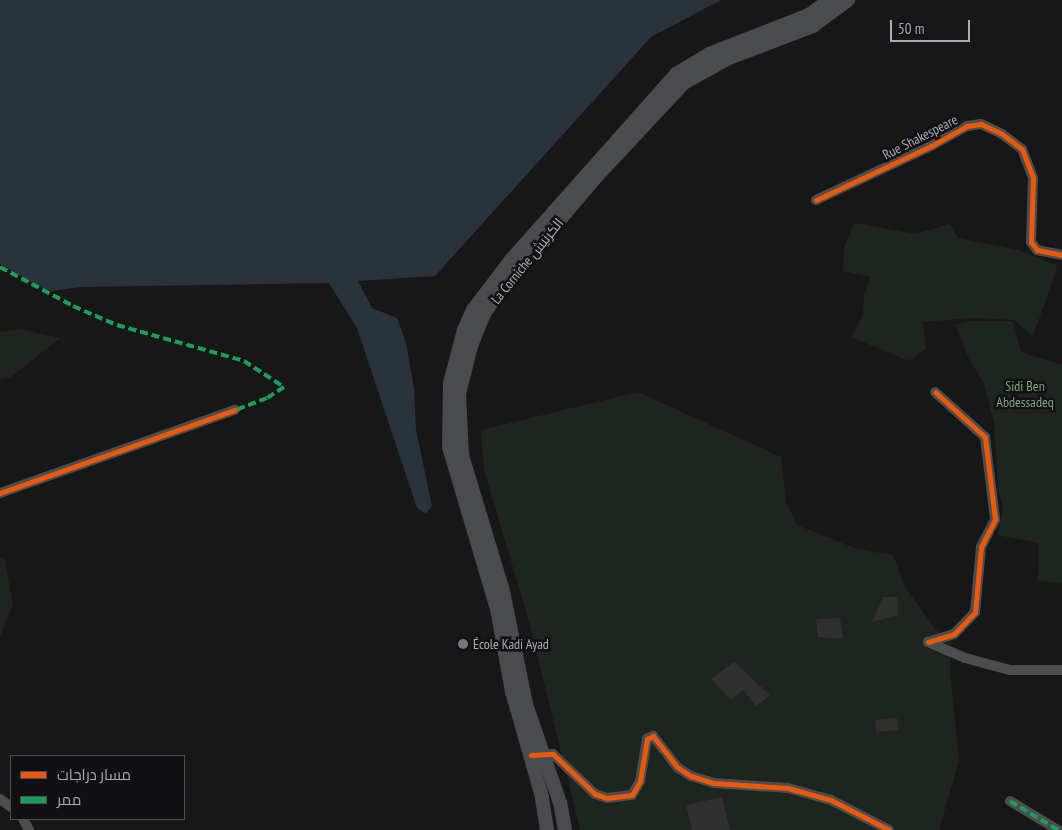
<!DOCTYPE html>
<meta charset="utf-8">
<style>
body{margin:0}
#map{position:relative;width:1062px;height:830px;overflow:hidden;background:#171717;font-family:"PT Sans Narrow",Cairo,sans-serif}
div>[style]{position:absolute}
.green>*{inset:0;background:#1d251e}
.water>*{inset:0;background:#2a333a}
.building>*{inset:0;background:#303031;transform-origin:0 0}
.minor>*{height:10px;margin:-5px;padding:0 5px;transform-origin:5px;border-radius:5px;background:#4b4d50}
.secondary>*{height:14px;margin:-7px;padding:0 7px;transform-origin:7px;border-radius:7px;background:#4a4b4f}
.quiet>*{height:4px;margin-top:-2px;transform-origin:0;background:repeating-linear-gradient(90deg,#1a9f57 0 8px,transparent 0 12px)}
.cycleway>*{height:5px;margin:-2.5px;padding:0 2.5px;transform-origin:2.5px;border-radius:2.5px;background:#e8590c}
.dots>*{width:14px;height:14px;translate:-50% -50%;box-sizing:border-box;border:2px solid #111113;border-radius:50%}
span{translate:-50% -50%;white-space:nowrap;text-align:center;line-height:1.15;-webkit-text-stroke:5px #111113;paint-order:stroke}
.street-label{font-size:14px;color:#a8adb9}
.park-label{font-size:14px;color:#7fa480}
.poi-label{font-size:14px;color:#a8adb9}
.left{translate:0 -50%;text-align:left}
.legend{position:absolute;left:10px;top:755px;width:175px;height:65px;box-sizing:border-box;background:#111113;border:1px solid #4d4f55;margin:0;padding:6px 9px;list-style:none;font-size:15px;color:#a8adb9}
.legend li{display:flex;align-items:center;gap:10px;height:25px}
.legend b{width:25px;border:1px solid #4d4f55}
.scale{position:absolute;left:890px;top:20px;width:80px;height:22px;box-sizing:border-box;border:2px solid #a8adb9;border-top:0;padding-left:6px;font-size:15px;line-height:18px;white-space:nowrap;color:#a8adb9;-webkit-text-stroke:4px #111113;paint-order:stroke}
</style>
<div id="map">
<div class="green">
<i style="clip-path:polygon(854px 223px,915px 234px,950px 224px,958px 238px,1018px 250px,1058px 266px,1033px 336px,1014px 320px,973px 318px,923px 322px,926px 349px,909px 361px,851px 337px,863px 315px,864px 294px,871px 277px,843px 271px,844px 248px)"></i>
<i style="clip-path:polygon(971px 321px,1013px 321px,1021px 352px,1062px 365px,1062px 584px,1038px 580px,1039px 543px,997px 535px,1003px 508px,998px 489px,994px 423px,984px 384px,968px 357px,955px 324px)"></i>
<i style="clip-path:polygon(19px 329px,60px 338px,11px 377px,0 379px,0 332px)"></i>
<i style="clip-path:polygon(638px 392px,781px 457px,786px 502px,797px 525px,857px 549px,893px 555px,905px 587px,935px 629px,952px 642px,950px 671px,959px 760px,939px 830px,580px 830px,530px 625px,484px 470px,481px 430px)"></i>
<i style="clip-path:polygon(0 558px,5px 560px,13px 604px,0 637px)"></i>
</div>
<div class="water">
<i style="clip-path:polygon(0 0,721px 0,651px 37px,435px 276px,358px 281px,372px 308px,397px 318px,406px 343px,414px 389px,416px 430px,432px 506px,426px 514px,417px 508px,357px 328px,329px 283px,81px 287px,52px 291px,40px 287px,0 264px)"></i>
</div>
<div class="building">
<i style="clip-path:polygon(883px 597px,897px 597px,898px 615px,872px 622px)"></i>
<i style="clip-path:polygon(840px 618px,843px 639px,818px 637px,816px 619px)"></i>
<i style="clip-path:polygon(734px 662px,770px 695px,756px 706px,743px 690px,731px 700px,711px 679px)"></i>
<i style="left:897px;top:718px;width:12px;height:22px;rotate:85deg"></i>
<i style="clip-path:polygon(722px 797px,730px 830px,692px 830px,686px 805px)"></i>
</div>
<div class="minor">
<i style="left:816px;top:200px;width:127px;rotate:-25.2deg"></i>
<i style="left:931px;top:146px;width:41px;rotate:-29.1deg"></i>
<i style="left:967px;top:126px;width:14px;rotate:-8deg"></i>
<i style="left:981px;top:124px;width:23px;rotate:25deg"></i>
<i style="left:1002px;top:134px;width:25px;rotate:37deg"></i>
<i style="left:1022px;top:149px;width:31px;rotate:69deg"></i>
<i style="left:1033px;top:178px;width:64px;rotate:91.8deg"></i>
<i style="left:1031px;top:242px;width:10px;rotate:53deg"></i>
<i style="left:1037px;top:250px;width:25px;rotate:11deg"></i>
<i style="left:0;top:493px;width:249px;rotate:-19.5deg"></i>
<i style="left:928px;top:642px;width:27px;rotate:-17deg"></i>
<i style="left:954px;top:634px;width:30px;rotate:-46deg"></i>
<i style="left:975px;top:612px;width:65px;rotate:-84.7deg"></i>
<i style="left:981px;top:547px;width:31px;rotate:-63deg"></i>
<i style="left:995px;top:519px;width:83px;rotate:-97deg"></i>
<i style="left:985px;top:437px;width:67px;rotate:-138deg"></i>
<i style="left:928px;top:642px;width:40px;rotate:23.4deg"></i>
<i style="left:965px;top:658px;width:47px;rotate:14.9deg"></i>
<i style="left:1010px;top:670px;width:52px"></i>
<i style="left:537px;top:755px;width:16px;rotate:-4deg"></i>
<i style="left:553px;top:754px;width:58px;rotate:43.6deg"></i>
<i style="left:595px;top:794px;width:13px;rotate:18deg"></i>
<i style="left:607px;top:798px;width:25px;rotate:-7deg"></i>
<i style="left:632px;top:795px;width:16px;rotate:-60deg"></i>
<i style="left:640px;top:781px;width:43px;rotate:-80.5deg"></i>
<i style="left:647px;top:739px;width:7px;rotate:-27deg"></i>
<i style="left:653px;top:736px;width:39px;rotate:52deg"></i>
<i style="left:677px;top:767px;width:17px;rotate:33deg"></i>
<i style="left:691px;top:776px;width:24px;rotate:17deg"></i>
<i style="left:714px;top:783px;width:74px;rotate:3.9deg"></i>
<i style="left:788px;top:788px;width:45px;rotate:15.6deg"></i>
<i style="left:831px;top:800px;width:65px;rotate:27.3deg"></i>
<i style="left:0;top:799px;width:14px;rotate:36deg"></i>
<i style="left:1010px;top:801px;width:56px;rotate:31.1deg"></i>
<i style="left:23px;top:819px;width:13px;rotate:61deg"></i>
</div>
<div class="secondary">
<i style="left:547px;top:830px;width:33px;rotate:-99deg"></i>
<i style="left:542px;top:797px;width:109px;rotate:-105.9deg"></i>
<i style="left:512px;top:692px;width:84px;rotate:-100.2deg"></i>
<i style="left:497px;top:609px;width:169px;rotate:-106.5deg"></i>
<i style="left:449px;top:447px;width:64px;rotate:-89.1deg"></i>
<i style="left:450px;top:383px;width:55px;rotate:-75.2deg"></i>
<i style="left:464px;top:330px;width:22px;rotate:-66deg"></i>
<i style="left:473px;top:310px;width:63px;rotate:-52.8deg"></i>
<i style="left:511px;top:260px;width:249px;rotate:-48.4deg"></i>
<i style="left:676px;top:74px;width:39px;rotate:-31deg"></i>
<i style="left:709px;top:54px;width:107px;rotate:-21.3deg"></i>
<i style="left:809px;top:15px;width:26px;rotate:-36deg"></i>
<i style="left:565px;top:830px;width:27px;rotate:-100deg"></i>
<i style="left:560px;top:803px;width:105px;rotate:-109deg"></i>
<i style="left:526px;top:704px;width:115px;rotate:-101.5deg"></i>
<i style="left:503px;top:591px;width:142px;rotate:-106.8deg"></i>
<i style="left:462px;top:455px;width:61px;rotate:-92.8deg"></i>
<i style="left:459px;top:394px;width:49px;rotate:-76deg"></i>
<i style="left:471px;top:346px;width:37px;rotate:-68deg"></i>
<i style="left:485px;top:312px;width:28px;rotate:-55deg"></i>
<i style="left:501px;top:289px;width:147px;rotate:-49.7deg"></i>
<i style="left:596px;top:177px;width:129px;rotate:-46.9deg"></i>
<i style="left:684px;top:83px;width:51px;rotate:-29.1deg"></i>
<i style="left:729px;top:58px;width:90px;rotate:-20.9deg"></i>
<i style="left:813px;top:26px;width:44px;rotate:-36.6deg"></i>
</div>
<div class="quiet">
<i style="left:0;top:267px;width:83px;rotate:28.1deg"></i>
<i style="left:73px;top:306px;width:48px;rotate:23.4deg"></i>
<i style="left:117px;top:325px;width:132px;rotate:15.8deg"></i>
<i style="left:244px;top:361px;width:48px;rotate:33deg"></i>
<i style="left:284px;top:387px;width:20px;rotate:147deg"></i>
<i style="left:267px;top:398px;width:34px;rotate:159deg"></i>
<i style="left:1010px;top:801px;width:56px;rotate:31.1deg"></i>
</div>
<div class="cycleway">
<i style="left:816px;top:200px;width:127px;rotate:-25.2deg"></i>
<i style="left:931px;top:146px;width:41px;rotate:-29.1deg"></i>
<i style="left:967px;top:126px;width:14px;rotate:-8deg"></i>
<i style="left:981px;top:124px;width:23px;rotate:25deg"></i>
<i style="left:1002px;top:134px;width:25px;rotate:37deg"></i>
<i style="left:1022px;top:149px;width:31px;rotate:69deg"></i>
<i style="left:1033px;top:178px;width:64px;rotate:91.8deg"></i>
<i style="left:1031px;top:242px;width:10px;rotate:53deg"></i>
<i style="left:1037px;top:250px;width:25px;rotate:11deg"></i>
<i style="left:0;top:493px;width:249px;rotate:-19.5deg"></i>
<i style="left:928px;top:642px;width:27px;rotate:-17deg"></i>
<i style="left:954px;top:634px;width:30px;rotate:-46deg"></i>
<i style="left:975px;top:612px;width:65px;rotate:-84.7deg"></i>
<i style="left:981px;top:547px;width:31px;rotate:-63deg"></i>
<i style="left:995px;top:519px;width:83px;rotate:-97deg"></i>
<i style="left:985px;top:437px;width:67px;rotate:-138deg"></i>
<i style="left:531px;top:755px;width:22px;rotate:-3deg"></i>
<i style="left:553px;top:754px;width:58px;rotate:43.6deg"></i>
<i style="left:595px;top:794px;width:13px;rotate:18deg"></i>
<i style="left:607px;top:798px;width:25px;rotate:-7deg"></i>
<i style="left:632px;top:795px;width:16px;rotate:-60deg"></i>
<i style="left:640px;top:781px;width:43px;rotate:-80.5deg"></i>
<i style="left:647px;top:739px;width:7px;rotate:-27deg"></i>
<i style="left:653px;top:736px;width:39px;rotate:52deg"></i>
<i style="left:677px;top:767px;width:17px;rotate:33deg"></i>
<i style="left:691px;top:776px;width:24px;rotate:17deg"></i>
<i style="left:714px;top:783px;width:74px;rotate:3.9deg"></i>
<i style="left:788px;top:788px;width:45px;rotate:15.6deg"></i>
<i style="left:831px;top:800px;width:65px;rotate:27.3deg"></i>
</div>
<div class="dots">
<i style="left:463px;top:644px;background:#757880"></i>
</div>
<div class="street-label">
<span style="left:920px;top:137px;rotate:-27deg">Rue Shakespeare</span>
<span style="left:527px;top:261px;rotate:-51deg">La Corniche الكرنيش</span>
</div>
<div class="park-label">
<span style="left:1025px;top:394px">Sidi Ben<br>Abdessadeq</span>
</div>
<div class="poi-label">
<span class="left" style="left:473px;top:644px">École Kadi Ayad</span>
</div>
<ul class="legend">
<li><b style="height:6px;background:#e8590c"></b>مسار دراجات</li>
<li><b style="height:6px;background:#1a9f57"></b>ممر</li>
</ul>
<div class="scale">50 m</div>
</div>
